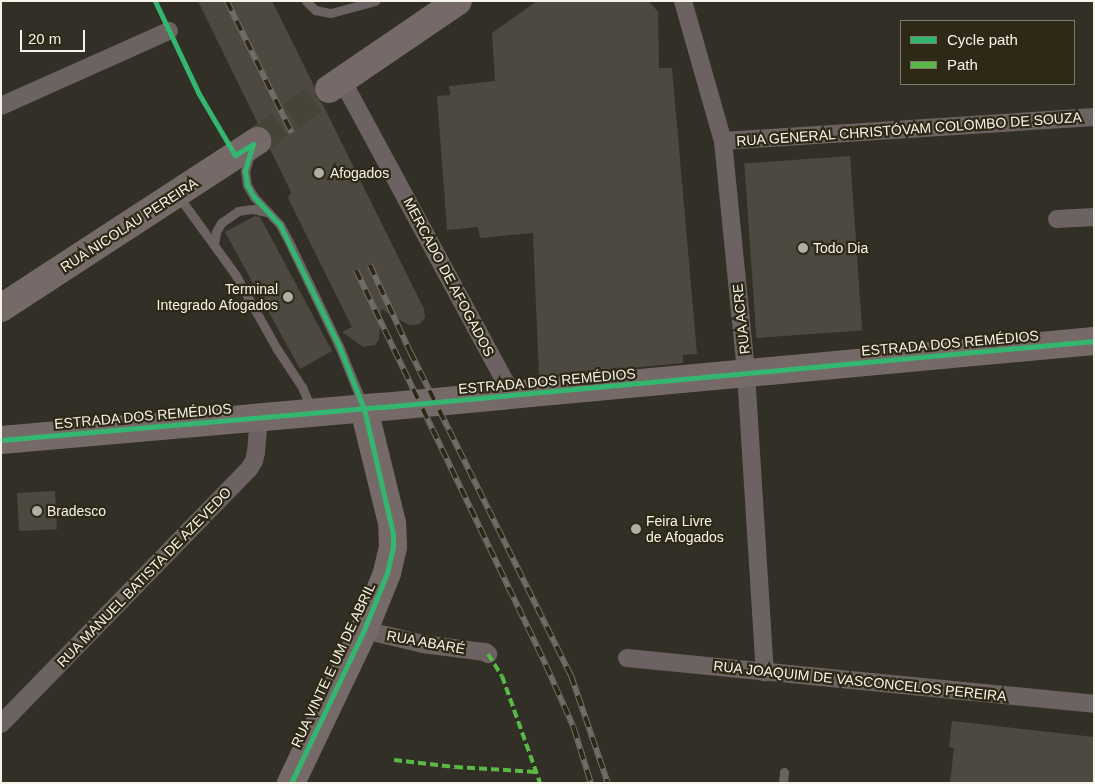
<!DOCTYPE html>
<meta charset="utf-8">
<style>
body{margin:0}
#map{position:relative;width:1095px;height:784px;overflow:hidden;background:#323026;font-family:Arial,sans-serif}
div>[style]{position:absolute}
.building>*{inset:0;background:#4d4941;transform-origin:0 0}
.primary-tunnel>*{height:28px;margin-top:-14px;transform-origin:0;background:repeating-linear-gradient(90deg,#464439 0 28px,transparent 0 42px)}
.lane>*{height:9px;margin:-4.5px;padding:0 4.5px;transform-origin:4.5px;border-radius:4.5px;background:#6c6262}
.street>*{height:18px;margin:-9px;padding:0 9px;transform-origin:9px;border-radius:9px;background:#6c6262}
.primary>*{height:28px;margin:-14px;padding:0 14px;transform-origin:14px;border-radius:14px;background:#766a68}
.rail>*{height:5.5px;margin-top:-2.75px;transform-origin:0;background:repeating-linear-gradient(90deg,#2e2916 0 11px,#716c67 0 22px);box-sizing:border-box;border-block:1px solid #716c67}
.quiet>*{height:4px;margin-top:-2px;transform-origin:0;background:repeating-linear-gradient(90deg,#58b947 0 8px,transparent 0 12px)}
.cycleway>*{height:5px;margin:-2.5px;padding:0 2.5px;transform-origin:2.5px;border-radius:2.5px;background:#33b770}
.dots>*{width:14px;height:14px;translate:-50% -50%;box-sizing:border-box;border:2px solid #2e2916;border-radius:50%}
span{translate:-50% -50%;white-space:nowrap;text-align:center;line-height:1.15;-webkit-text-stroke:4.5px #2e2916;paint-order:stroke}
.street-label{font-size:14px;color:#f6f4e8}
.poi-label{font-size:14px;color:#f6f4e8}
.left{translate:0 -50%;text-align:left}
.right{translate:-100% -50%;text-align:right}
.frame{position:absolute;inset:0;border:2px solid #f6f4e8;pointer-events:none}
.legend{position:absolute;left:900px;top:20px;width:175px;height:65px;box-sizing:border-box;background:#2e2916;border:1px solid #7e7a6a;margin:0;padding:6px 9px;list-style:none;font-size:15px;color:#f6f4e8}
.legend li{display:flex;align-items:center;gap:10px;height:25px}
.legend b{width:25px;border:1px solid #7e7a6a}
.scale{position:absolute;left:20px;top:30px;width:65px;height:22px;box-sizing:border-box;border:2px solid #f6f4e8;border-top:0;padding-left:6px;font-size:15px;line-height:18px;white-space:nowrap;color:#f6f4e8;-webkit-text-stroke:4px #2e2916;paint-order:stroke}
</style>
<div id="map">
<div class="building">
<i style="clip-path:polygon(198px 1px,272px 1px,314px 86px,316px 97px,322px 103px,424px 309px,425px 317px,420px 324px,409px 325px,381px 309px,379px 339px,375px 345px,363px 347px,342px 332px,352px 327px,288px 198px,291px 192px,270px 149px,273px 141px,270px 133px,264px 127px,259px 126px)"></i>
<i style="clip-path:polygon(537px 1px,649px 1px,658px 12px,659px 68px,672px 68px,697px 354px,683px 355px,683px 363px,539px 377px,533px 233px,480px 238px,478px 227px,447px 230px,437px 96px,450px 95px,449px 86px,495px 81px,492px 33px)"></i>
<i style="left:850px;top:156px;width:175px;height:106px;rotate:86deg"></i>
<i style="clip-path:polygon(255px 216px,260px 217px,332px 351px,300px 369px,225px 232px)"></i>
<i style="left:55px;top:491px;width:38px;height:38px;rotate:87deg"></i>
<i style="clip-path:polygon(952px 721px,1094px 737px,1094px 783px,950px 783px,954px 748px,949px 747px)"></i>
</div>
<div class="primary-tunnel">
<i style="left:257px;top:141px;width:89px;rotate:-35.8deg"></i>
</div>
<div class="lane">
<i style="left:306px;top:1px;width:13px;rotate:45deg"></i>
<i style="left:315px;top:10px;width:16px;rotate:11deg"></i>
<i style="left:331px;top:13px;width:46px;rotate:-15.3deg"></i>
<i style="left:250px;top:154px;width:18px;rotate:106deg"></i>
<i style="left:245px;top:171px;width:14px;rotate:82deg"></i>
<i style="left:247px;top:185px;width:14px;rotate:60deg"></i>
<i style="left:254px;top:197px;width:38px;rotate:47deg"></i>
<i style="left:280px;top:225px;width:24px;rotate:62deg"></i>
<i style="left:291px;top:246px;width:111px;rotate:64.4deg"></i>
<i style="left:339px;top:346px;width:64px;rotate:67.9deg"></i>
<i style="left:179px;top:197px;width:95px;rotate:54deg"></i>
<i style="left:235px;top:274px;width:86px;rotate:60.8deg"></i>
<i style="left:277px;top:349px;width:45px;rotate:56.7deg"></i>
<i style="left:302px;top:387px;width:25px;rotate:67deg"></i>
<i style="left:214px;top:245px;width:13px;rotate:-81deg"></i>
<i style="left:216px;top:232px;width:10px;rotate:-61deg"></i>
<i style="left:221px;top:223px;width:21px;rotate:-35deg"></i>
<i style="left:238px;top:211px;width:15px;rotate:-8deg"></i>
<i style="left:253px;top:209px;width:13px;rotate:13deg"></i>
<i style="left:783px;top:783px;width:11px;rotate:-85deg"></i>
</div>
<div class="street">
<i style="left:683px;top:1px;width:146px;rotate:74.1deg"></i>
<i style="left:723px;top:141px;width:233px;rotate:84.3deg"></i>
<i style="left:746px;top:373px;width:300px;rotate:86.4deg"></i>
<i style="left:342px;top:80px;width:358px;rotate:61.6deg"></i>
<i style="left:1px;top:106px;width:184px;rotate:-24.1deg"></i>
<i style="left:723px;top:141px;width:372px;rotate:-3.7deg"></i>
<i style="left:1057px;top:219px;width:37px;rotate:-3deg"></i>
<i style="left:364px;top:630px;width:61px;rotate:13.3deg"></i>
<i style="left:423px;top:644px;width:63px;rotate:7.4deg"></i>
<i style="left:485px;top:652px;width:4px;rotate:34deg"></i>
<i style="left:627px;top:658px;width:469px;rotate:5.6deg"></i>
<i style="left:1px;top:724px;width:356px;rotate:-45.8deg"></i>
<i style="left:249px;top:469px;width:9px;rotate:-58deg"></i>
<i style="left:254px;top:461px;width:9px;rotate:-77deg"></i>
<i style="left:256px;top:452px;width:35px;rotate:-85deg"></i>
</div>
<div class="primary">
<i style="left:329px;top:89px;width:156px;rotate:-34.3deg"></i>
<i style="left:1px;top:308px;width:306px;rotate:-33.1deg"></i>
<i style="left:1px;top:440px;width:382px;rotate:-5deg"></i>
<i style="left:382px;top:407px;width:715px;rotate:-5.3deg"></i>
<i style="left:291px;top:783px;width:170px;rotate:-64.5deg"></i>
<i style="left:364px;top:630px;width:61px;rotate:-68deg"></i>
<i style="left:387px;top:573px;width:27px;rotate:-77deg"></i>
<i style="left:393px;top:547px;width:24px;rotate:-92deg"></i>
<i style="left:392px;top:523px;width:117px;rotate:-103.8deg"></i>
</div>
<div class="rail">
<i style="left:227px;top:1px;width:147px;rotate:63.8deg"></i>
<i style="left:370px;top:265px;width:95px;rotate:65.1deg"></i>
<i style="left:410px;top:351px;width:362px;rotate:63.6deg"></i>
<i style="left:571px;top:675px;width:114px;rotate:71.1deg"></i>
<i style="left:356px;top:270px;width:438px;rotate:64.3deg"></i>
<i style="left:546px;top:665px;width:69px;rotate:66deg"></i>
<i style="left:574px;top:728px;width:58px;rotate:72.8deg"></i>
</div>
<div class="quiet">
<i style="left:488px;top:654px;width:26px;rotate:58deg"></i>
<i style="left:502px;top:676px;width:114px;rotate:70.4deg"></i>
<i style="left:394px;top:760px;width:61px;rotate:6.5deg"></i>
<i style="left:455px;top:767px;width:81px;rotate:3.5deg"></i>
</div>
<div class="cycleway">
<i style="left:155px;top:1px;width:103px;rotate:64.7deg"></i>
<i style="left:199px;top:94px;width:71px;rotate:59.5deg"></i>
<i style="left:235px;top:155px;width:21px;rotate:-31deg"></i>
<i style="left:253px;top:144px;width:28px;rotate:107deg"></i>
<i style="left:245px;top:171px;width:14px;rotate:82deg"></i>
<i style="left:247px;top:185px;width:14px;rotate:60deg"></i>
<i style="left:254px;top:197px;width:38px;rotate:47deg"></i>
<i style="left:280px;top:225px;width:135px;rotate:64deg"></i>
<i style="left:339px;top:346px;width:68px;rotate:68.4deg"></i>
<i style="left:364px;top:409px;width:128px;rotate:76.9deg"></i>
<i style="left:393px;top:534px;width:13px;rotate:90deg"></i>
<i style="left:393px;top:547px;width:27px;rotate:103deg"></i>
<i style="left:387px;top:573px;width:61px;rotate:112deg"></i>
<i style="left:364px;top:630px;width:170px;rotate:115.5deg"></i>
<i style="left:1px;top:440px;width:382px;rotate:-5deg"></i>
<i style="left:382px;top:407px;width:715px;rotate:-5.3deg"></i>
</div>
<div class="dots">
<i style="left:319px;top:173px;background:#b1afa4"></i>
<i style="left:803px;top:248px;background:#b1afa4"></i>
<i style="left:288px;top:297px;background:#b1afa4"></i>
<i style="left:37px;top:511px;background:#b1afa4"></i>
<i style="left:636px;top:529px;background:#b1afa4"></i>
</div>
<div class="street-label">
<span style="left:909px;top:129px;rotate:-4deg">RUA GENERAL CHRISTÓVAM COLOMBO DE SOUZA</span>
<span style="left:129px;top:225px;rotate:-33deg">RUA NICOLAU PEREIRA</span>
<span style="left:449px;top:277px;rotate:62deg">MERCADO DE AFOGADOS</span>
<span style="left:741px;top:319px;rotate:-96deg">RUA ACRE</span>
<span style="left:950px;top:343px;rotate:-5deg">ESTRADA DOS REMÉDIOS</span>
<span style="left:547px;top:381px;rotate:-5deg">ESTRADA DOS REMÉDIOS</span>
<span style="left:143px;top:416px;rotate:-5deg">ESTRADA DOS REMÉDIOS</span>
<span style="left:144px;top:577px;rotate:-46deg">RUA MANUEL BATISTA DE AZEVEDO</span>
<span style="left:426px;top:642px;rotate:10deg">RUA ABARÉ</span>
<span style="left:333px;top:665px;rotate:-65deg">RUA VINTE E UM DE ABRIL</span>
<span style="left:860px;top:681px;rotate:6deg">RUA JOAQUIM DE VASCONCELOS PEREIRA</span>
</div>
<div class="poi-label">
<span class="left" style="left:330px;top:173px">Afogados</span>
<span class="left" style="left:813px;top:248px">Todo Dia</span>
<span class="right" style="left:278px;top:297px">Terminal<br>Integrado Afogados</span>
<span class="left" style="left:47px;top:511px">Bradesco</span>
<span class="left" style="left:646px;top:529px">Feira Livre<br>de Afogados</span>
</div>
<div class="frame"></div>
<ul class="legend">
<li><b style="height:6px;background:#33b770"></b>Cycle path</li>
<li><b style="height:6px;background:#58b947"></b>Path</li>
</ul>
<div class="scale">20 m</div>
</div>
